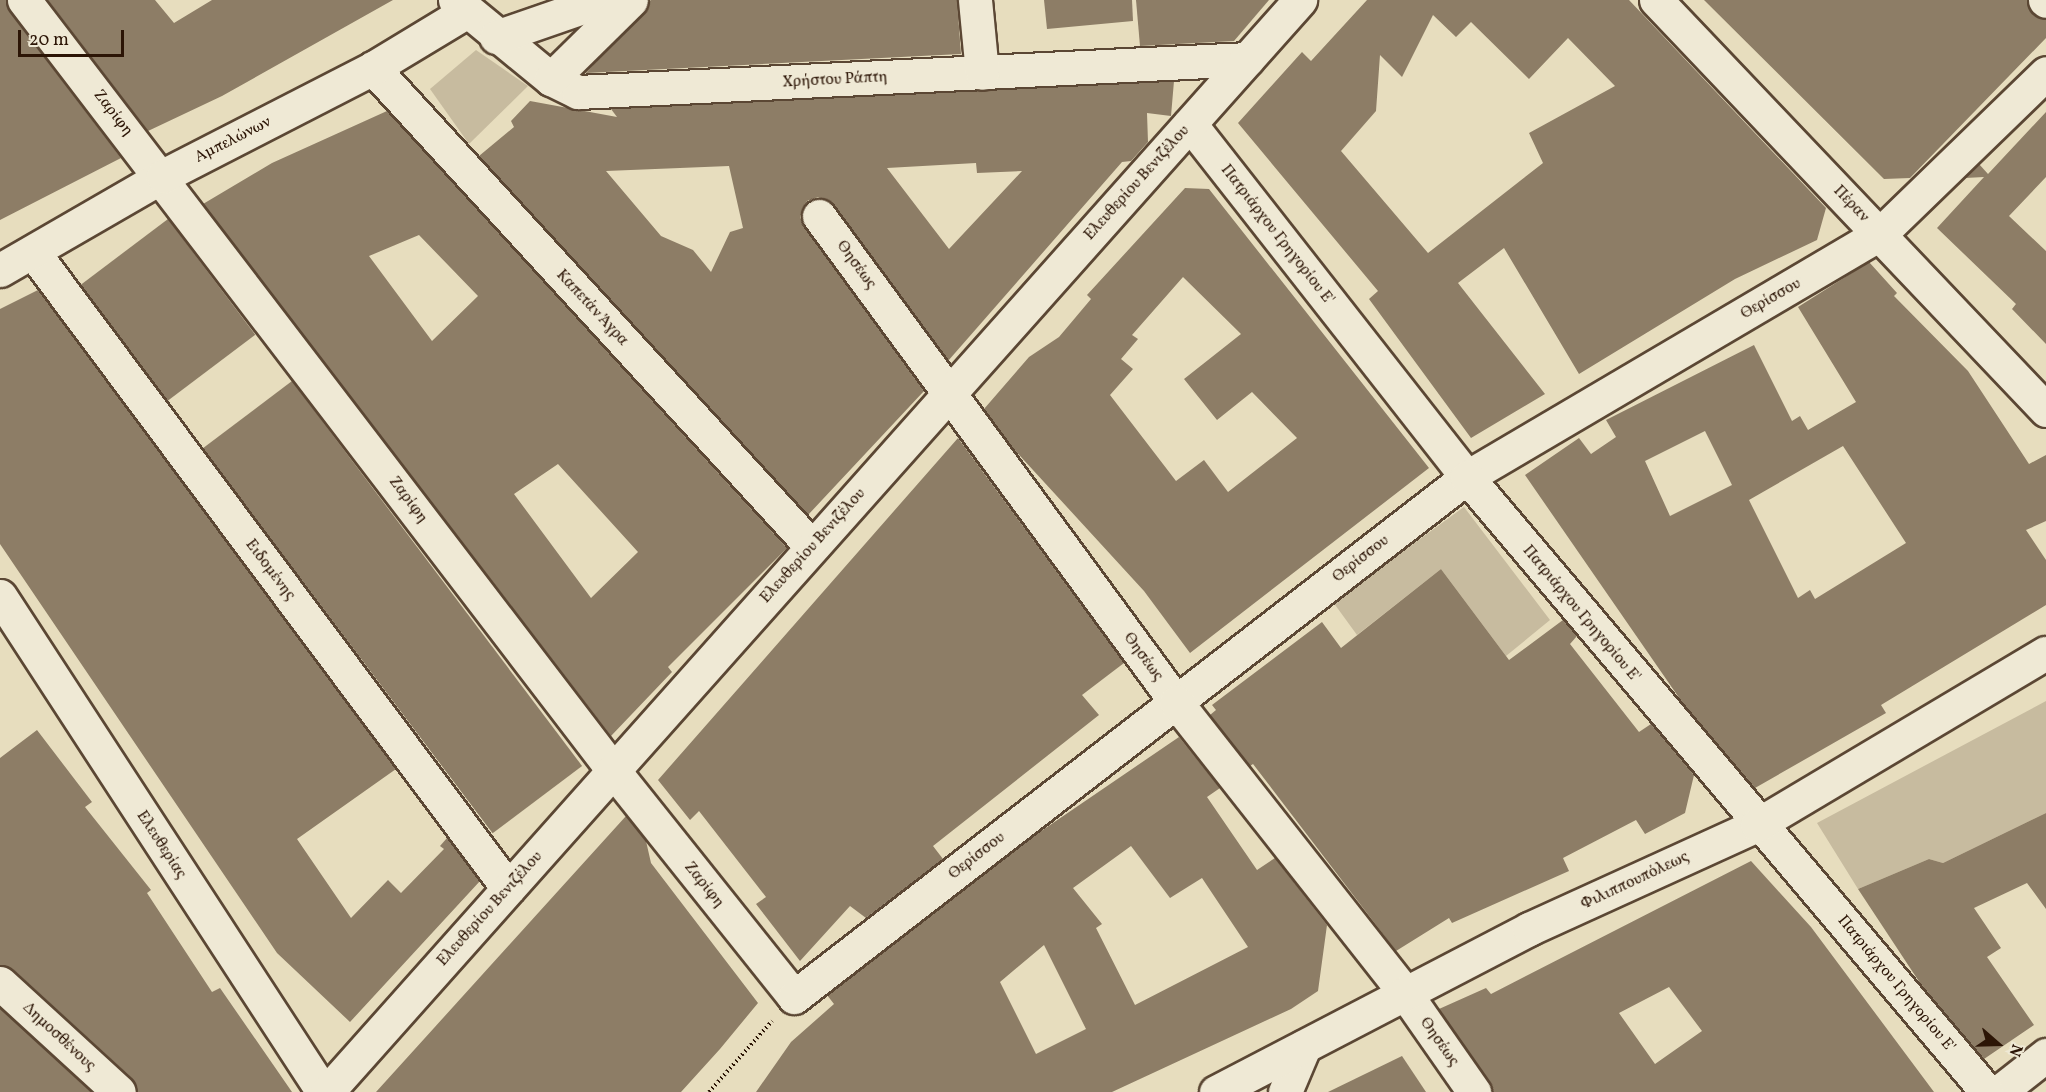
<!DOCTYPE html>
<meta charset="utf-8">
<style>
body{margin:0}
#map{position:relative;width:2046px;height:1092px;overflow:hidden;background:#e7ddbe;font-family:Vollkorn,serif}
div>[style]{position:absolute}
.green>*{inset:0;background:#c7bb9f}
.building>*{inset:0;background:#8d7d66;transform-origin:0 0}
.path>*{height:4px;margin-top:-2px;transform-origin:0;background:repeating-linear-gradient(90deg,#2c1506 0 1.5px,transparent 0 4.5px)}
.roads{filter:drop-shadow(2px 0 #5b4734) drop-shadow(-2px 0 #5b4734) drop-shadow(0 2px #5b4734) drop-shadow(0 -2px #5b4734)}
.street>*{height:33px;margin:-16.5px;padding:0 16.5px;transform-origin:16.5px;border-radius:16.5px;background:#efe9d5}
.secondary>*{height:33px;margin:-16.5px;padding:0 16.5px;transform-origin:16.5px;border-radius:16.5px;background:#efe9d5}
span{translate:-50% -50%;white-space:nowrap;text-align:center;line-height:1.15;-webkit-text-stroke:6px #efe9d5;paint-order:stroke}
.street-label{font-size:16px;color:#2c1506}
.north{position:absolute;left:1968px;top:1014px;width:60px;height:60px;-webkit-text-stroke:4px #efe9d5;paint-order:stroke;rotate:110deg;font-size:16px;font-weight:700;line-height:24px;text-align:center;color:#2c1506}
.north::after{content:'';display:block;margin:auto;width:21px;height:27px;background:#2c1506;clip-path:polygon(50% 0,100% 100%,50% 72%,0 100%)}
.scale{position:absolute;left:18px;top:30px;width:106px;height:27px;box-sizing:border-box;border:3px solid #2c1506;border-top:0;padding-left:8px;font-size:18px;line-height:21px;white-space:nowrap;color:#2c1506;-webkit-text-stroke:4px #efe9d5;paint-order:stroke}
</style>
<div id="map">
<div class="green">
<i style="clip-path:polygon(476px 50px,528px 86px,469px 144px,430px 89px)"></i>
<i style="clip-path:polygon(1464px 507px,1550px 620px,1506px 656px,1441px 569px,1357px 635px,1333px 602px)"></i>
<i style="clip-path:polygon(2046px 701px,2046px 813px,1943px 863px,1929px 859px,1858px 889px,1817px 823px)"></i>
</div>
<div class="building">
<i style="clip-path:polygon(0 0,6px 0,9px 11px,121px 158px,0 220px)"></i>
<i style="clip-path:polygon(48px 0,155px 0,174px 23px,212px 0,393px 0,222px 96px,148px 131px)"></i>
<i style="clip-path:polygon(651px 0,957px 0,961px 54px,586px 73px)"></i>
<i style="clip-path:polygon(1044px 0,1132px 0,1133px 21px,1047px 29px)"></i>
<i style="clip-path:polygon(1136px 0,1269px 0,1234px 41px,1140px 46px)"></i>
<i style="clip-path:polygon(evenodd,1367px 0,1629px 0,1826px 208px,1817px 240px,1735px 279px,1579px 374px,1504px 248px,1458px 283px,1545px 394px,1471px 438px,1369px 299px,1378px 291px,1238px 123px,1302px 52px,1311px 61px,1367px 0,1433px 15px,1456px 37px,1471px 22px,1529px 79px,1568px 38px,1615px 86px,1529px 133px,1543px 163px,1428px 253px,1341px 151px,1376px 111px,1380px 55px,1402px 77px,1433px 15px)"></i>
<i style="clip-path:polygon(1704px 0,2027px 0,2032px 13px,2046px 19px,2046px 38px,1910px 178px,1884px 179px)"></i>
<i style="clip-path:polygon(evenodd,1174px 81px,1171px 116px,1147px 113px,1148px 142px,1131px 161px,1122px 162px,948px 361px,834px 205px,818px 197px,807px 201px,800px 217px,804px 227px,924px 391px,808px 515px,479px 156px,514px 127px,511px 121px,530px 101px,617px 117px,611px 109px,1174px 81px,976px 163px,977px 173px,1022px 171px,949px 249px,887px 168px,976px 163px,1174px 81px,729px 166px,743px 228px,730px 232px,711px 272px,693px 250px,661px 236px,606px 171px,729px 166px)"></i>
<i style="clip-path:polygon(evenodd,387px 111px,787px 548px,668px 667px,672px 672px,611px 736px,203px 204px,272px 163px,387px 111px,419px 235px,478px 296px,432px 341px,369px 256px,419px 235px,387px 111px,558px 464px,638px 552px,591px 598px,514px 494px,558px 464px)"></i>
<i style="clip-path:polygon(2046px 112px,2046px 177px,2009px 216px,2046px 251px,2046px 344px,2012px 309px,2016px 304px,1937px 228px,1984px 177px,1965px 178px,1979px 164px,1988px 174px)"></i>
<i style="clip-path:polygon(evenodd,1185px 188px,1209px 189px,1429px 468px,1190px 653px,1144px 591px,1011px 446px,984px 409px,1029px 357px,1059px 337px,1091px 299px,1087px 295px,1185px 188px,1183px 277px,1241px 334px,1184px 379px,1217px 420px,1252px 392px,1297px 438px,1228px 492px,1204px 460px,1176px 481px,1110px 395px,1133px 369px,1121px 359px,1138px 339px,1132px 335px,1183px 277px)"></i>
<i style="left:168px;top:219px;width:145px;height:110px;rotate:53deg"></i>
<i style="clip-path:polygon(evenodd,1869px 262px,1897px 293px,1894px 296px,1968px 371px,2029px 464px,2046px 455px,2046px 521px,2026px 530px,2046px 560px,2046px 605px,1881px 705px,1886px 713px,1755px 788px,1682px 702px,1525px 475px,1579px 438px,1591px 454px,1616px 437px,1606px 420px,1754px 345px,1792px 421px,1800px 416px,1808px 430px,1856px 402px,1798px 307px,1869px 262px,1705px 431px,1732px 485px,1670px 516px,1645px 461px,1705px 431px,1869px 262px,1843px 446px,1906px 543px,1815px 599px,1810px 590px,1798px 598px,1749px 500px,1843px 446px)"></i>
<i style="clip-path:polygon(38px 290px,396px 769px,297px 839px,351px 918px,388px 880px,401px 893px,444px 849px,440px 846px,447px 838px,480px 881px,350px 1022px,277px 953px,0 544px,0 309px)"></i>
<i style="left:292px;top:381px;width:482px;height:112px;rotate:53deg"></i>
<i style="clip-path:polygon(958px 438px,1124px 663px,1082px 695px,1099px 715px,933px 846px,943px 859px,866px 918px,850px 906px,800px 961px,756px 904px,766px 897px,699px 811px,690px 820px,658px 780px)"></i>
<i style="clip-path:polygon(1441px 569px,1509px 660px,1563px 620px,1577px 636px,1570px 644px,1639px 732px,1651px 724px,1694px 775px,1685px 813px,1645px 834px,1636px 820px,1563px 858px,1569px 871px,1452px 923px,1449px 918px,1396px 951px,1253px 764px,1250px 766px,1210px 715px,1216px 710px,1212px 705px,1322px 622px,1341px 648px)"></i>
<i style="clip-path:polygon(37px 730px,92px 802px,85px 807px,151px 890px,147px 893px,212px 992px,220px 988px,292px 1092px,137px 1092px,132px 1078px,13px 969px,0 965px,0 758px)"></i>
<i style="clip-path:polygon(evenodd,1179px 737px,1220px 788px,1207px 797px,1257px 870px,1275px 858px,1327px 925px,1318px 991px,1291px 1009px,1112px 1092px,756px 1092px,791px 1042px,834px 1004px,827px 995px,1031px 838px,1179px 737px,1131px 846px,1170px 898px,1202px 878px,1248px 947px,1135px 1005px,1096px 928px,1102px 924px,1073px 888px,1131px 846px,1179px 737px,1044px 945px,1086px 1029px,1036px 1054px,1000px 982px,1044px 945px)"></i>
<i style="clip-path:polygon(2046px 813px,2046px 909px,2027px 883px,1974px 908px,2001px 948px,1987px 957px,2034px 1025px,1984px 1059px,1920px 983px,1858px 889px,1929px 859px,1943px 863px)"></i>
<i style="clip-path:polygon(626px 816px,646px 841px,651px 863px,758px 1003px,720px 1049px,681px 1092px,376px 1092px)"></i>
<i style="clip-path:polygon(evenodd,1751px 861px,1811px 927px,1934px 1092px,1493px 1092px,1439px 1009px,1486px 988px,1491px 994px,1751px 861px,1669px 987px,1702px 1031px,1655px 1064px,1619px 1013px,1669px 987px)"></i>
<i style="clip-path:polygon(0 1008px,91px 1092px,0 1092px)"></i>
<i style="clip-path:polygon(1402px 1056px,1426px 1092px,1328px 1092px)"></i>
</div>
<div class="path">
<i style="left:709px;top:1092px;width:95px;rotate:-48.4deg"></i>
</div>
<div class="roads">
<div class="street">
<i style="left:24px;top:0;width:969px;rotate:52.59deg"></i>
<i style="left:613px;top:770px;width:290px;rotate:51.4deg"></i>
<i style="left:794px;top:997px;width:850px;rotate:-37.69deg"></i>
<i style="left:1467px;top:477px;width:479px;rotate:-30.5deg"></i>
<i style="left:1880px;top:234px;width:231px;rotate:-44.1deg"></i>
<i style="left:455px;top:0;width:124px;rotate:39.5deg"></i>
<i style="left:551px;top:79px;width:30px;rotate:26deg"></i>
<i style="left:578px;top:92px;width:670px;rotate:-2.82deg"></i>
<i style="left:975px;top:0;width:73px;rotate:84.5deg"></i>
<i style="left:1656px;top:0;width:566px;rotate:46.43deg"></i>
<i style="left:2045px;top:0;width:1px;rotate:45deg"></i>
<i style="left:496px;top:37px;width:113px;rotate:-19.1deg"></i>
<i style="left:373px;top:68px;width:650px;rotate:47.49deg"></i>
<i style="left:551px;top:79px;width:112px;rotate:-44.6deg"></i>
<i style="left:819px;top:216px;width:603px;rotate:53.7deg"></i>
<i style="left:1176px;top:702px;width:370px;rotate:51.8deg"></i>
<i style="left:1405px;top:993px;width:121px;rotate:55.1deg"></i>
<i style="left:33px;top:252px;width:794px;rotate:53.25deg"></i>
<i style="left:0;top:983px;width:161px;rotate:42.5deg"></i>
<i style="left:1285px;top:1092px;width:49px;rotate:-67.1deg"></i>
<i style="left:1999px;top:1092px;width:60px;rotate:-38.2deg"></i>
</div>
<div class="secondary">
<i style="left:1190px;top:124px;width:449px;rotate:51.9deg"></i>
<i style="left:1467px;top:477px;width:805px;rotate:49.78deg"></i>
<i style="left:0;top:270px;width:188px;rotate:-30deg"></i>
<i style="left:163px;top:176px;width:236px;rotate:-27.2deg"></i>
<i style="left:373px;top:68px;width:110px;rotate:-31.2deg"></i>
<i style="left:0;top:596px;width:592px;rotate:56.93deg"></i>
<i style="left:327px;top:1092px;width:1463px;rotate:-48.3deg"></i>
<i style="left:1216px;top:1092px;width:353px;rotate:-27.5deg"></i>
<i style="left:1529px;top:929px;width:251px;rotate:-24.5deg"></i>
<i style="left:1757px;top:825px;width:336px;rotate:-30.8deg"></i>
</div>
</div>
<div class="street-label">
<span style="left:835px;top:80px;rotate:-3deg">Χρήστου Ράπτη</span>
<span style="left:113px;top:113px;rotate:52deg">Ζαρίφη</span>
<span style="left:233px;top:140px;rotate:-27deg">Αμπελώνων</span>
<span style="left:1137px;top:183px;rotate:-48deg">Ελευθερίου Βενιζέλου</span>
<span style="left:1851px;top:204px;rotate:46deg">Πέραν</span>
<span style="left:1277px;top:235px;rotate:52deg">Πατριάρχου Γρηγορίου Ε'</span>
<span style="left:856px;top:265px;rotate:54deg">Θησέως</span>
<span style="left:1771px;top:299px;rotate:-30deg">Θερίσσου</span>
<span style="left:592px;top:308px;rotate:47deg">Καπετάν Άγρα</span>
<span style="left:408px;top:500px;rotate:53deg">Ζαρίφη</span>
<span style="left:813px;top:546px;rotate:-48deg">Ελευθερίου Βενιζέλου</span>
<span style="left:1361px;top:559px;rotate:-38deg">Θερίσσου</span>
<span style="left:270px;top:570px;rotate:53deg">Ειδομένης</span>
<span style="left:1581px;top:614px;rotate:50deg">Πατριάρχου Γρηγορίου Ε'</span>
<span style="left:1143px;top:657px;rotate:54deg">Θησέως</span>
<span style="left:161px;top:845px;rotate:57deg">Ελευθερίας</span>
<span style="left:977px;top:856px;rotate:-38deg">Θερίσσου</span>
<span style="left:1635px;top:881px;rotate:-25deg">Φιλιππουπόλεως</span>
<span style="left:704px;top:885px;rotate:51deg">Ζαρίφη</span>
<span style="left:490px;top:909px;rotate:-48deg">Ελευθερίου Βενιζέλου</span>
<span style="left:1896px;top:984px;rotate:50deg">Πατριάρχου Γρηγορίου Ε'</span>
<span style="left:59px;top:1037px;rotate:43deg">Δημοσθένους</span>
<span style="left:1439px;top:1042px;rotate:55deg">Θησέως</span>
</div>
<div class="north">N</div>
<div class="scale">20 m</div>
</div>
